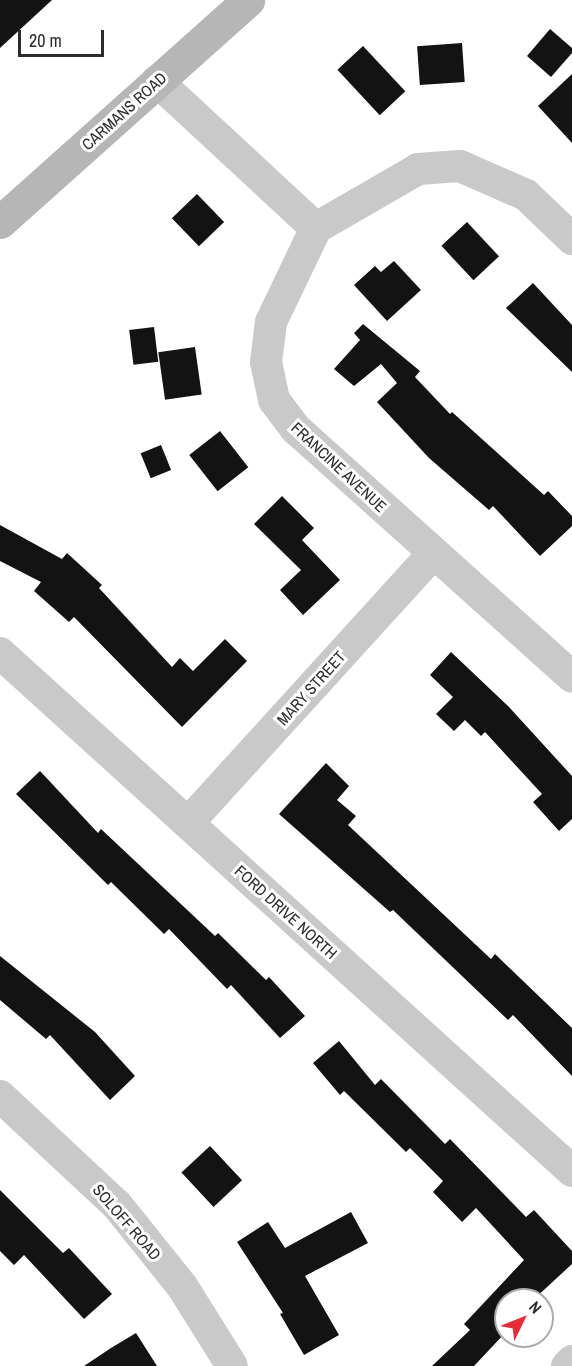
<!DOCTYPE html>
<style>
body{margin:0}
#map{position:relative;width:572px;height:1366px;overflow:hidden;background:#fff;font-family:"Archivo Narrow",sans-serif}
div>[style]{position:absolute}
.building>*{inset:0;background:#131313;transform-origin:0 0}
.street>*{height:32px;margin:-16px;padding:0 16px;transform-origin:16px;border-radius:16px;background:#c9c9c9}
.secondary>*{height:33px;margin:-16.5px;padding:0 16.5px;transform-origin:16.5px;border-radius:16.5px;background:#b6b6b6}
span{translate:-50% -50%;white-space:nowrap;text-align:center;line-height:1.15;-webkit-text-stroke:6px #fff;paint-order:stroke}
.street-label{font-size:16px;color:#2c2c2c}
.north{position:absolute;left:494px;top:1288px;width:60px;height:60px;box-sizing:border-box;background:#fff;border:2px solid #ababab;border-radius:50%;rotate:47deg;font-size:16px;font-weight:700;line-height:24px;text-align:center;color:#2c2c2c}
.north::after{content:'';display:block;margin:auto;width:21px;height:27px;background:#e52c39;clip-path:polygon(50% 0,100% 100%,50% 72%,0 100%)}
.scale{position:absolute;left:18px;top:30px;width:86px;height:27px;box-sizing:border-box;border:3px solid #2c2c2c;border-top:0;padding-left:8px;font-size:18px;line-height:21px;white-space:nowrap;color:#2c2c2c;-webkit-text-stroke:4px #fff;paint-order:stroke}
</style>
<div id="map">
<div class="building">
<i style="clip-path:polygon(0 0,52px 0,0 48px)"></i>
<i style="clip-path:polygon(550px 29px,572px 48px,572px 53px,551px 77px,527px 56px)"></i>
<i style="left:462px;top:43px;width:39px;height:45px;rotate:86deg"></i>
<i style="left:363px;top:46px;width:62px;height:35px;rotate:47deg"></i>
<i style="clip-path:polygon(572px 74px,572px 143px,538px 106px)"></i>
<i style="left:197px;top:194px;width:39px;height:35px;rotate:46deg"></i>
<i style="left:467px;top:222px;width:47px;height:35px;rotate:47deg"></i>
<i style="clip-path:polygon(394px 261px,421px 290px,387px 321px,354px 285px,375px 266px,381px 272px)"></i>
<i style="clip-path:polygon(533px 283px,572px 325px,572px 372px,506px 308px)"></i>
<i style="clip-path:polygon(363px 324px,420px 371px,415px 377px,450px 414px,452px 412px,544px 495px,548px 491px,572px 516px,572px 526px,540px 556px,493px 506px,489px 510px,429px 458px,377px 402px,397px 383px,381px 364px,354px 386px,334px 369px,360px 340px,354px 333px)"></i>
<i style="left:154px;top:327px;width:35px;height:25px;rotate:83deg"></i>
<i style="left:195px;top:347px;width:48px;height:37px;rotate:82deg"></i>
<i style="left:220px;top:431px;width:46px;height:39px;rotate:52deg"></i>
<i style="left:161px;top:445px;width:27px;height:22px;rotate:68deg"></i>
<i style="clip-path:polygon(282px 496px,314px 528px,302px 540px,340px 580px,303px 615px,280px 590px,301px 570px,254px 524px)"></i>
<i style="clip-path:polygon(0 525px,62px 559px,67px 553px,102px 585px,99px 588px,172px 667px,180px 658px,193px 671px,225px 639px,247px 661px,182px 727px,74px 617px,69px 622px,34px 591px,41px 582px,0 561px)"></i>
<i style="clip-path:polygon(451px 652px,509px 707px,572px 776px,572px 819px,559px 831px,533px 802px,542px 794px,485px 732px,481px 736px,465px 720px,454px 731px,436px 714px,453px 697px,430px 675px)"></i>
<i style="clip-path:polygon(326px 763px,349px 786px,337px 800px,356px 816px,348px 825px,491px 959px,495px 954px,572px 1028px,572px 1076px,513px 1015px,508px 1020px,393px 910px,390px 912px,279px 814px)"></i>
<i style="clip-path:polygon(40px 771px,98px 833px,101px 829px,215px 936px,218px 933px,266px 980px,269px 977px,305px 1016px,280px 1038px,231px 985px,227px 989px,169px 929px,164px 934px,111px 882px,108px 885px,16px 794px)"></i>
<i style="clip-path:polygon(0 956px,95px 1032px,135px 1076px,110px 1100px,50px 1035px,46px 1039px,0 1000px)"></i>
<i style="clip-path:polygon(339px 1041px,375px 1085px,381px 1079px,445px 1144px,450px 1139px,526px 1217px,534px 1210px,572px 1251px,572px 1264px,533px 1300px,506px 1300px,506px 1332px,474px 1366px,432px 1366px,470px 1330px,464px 1324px,524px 1260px,476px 1208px,462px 1222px,433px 1192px,443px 1181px,410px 1148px,406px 1152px,344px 1091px,340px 1095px,313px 1063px)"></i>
<i style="left:210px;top:1146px;width:47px;height:39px;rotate:47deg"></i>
<i style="clip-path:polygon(0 1190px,63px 1253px,69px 1248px,112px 1294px,84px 1319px,24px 1255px,14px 1265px,0 1251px)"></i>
<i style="clip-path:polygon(351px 1212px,368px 1243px,305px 1276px,339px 1335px,304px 1355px,280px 1314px,283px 1313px,237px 1242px,268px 1222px,285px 1248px)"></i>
<i style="clip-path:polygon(136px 1333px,157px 1366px,84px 1366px,111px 1348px)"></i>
</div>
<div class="street">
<i style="left:157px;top:81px;width:217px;rotate:42.8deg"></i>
<i style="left:316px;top:228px;width:104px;rotate:115.6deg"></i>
<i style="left:271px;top:322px;width:40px;rotate:97.1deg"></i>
<i style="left:266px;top:362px;width:39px;rotate:78deg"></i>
<i style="left:274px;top:400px;width:36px;rotate:53deg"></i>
<i style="left:296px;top:429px;width:371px;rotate:41.9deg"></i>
<i style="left:316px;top:228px;width:118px;rotate:-30deg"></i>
<i style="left:418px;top:169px;width:42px;rotate:-4.1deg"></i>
<i style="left:460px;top:166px;width:72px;rotate:23.7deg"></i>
<i style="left:526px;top:195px;width:64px;rotate:43.7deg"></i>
<i style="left:0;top:653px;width:772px;rotate:42.16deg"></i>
<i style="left:188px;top:823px;width:365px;rotate:-47.7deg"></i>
<i style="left:0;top:1096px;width:160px;rotate:43deg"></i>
<i style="left:117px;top:1205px;width:104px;rotate:51.3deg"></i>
<i style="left:182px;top:1286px;width:94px;rotate:58deg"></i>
<i style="left:567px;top:1366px;width:7px;rotate:-45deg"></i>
</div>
<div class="secondary">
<i style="left:0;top:222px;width:333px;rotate:-41.8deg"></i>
</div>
<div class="street-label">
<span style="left:124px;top:111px;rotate:-42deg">CARMANS ROAD</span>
<span style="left:339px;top:467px;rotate:43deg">FRANCINE AVENUE</span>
<span style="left:311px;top:688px;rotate:-48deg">MARY STREET</span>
<span style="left:286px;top:912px;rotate:42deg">FORD DRIVE NORTH</span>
<span style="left:127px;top:1222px;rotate:49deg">SOLOFF ROAD</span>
</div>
<div class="north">N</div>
<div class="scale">20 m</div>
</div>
